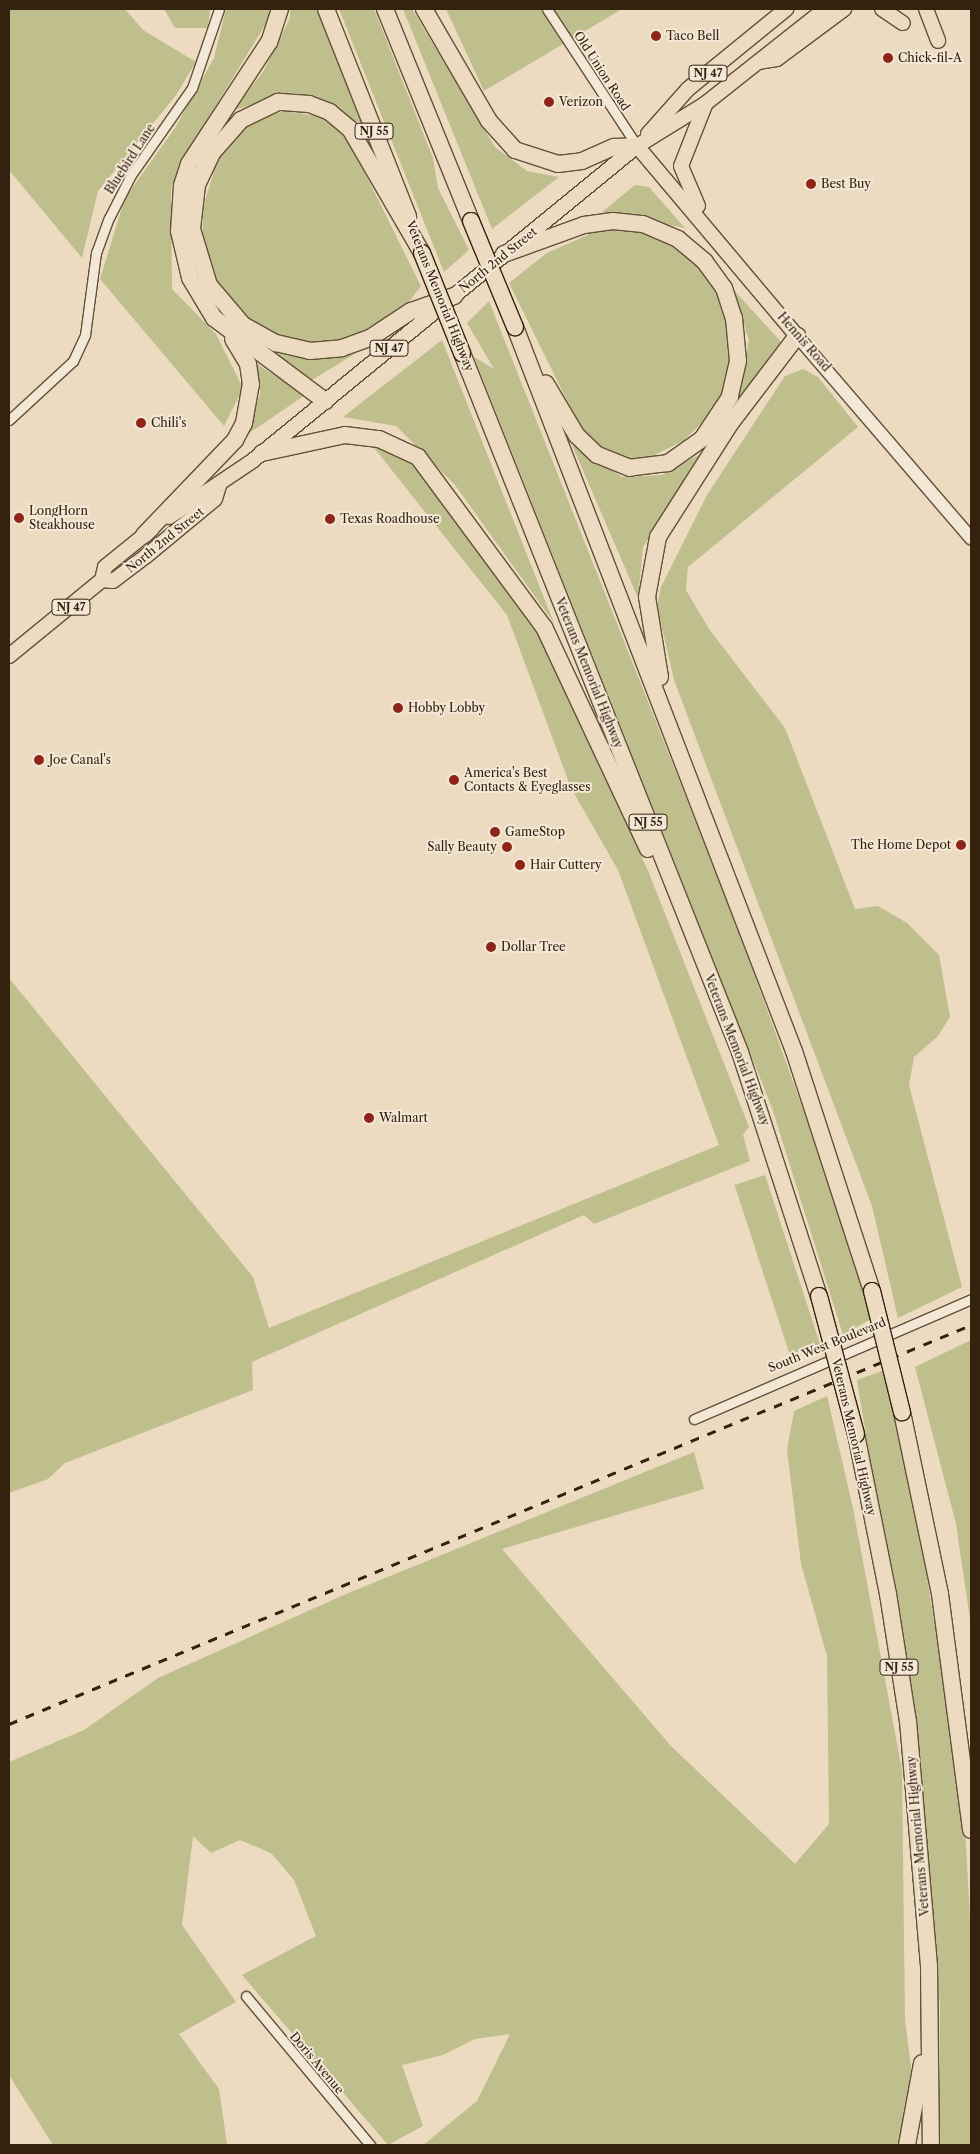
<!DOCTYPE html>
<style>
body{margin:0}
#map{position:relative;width:980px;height:2154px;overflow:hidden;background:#ecdbc0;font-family:"Libre Caslon Text",serif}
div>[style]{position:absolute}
.green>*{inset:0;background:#bfbe8d;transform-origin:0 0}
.roads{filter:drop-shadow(1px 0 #62503a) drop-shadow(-1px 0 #62503a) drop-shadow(0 1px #62503a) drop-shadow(0 -1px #62503a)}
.street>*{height:9px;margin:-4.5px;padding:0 4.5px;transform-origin:4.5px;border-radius:4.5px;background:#f3e8d6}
.secondary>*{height:12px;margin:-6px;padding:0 6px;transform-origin:6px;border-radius:6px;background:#f3e8d6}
.primary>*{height:14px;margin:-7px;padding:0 7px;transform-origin:7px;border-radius:7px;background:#ecdbc0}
.highway>*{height:16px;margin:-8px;padding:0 8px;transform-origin:8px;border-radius:8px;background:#ecdbc0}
.rail>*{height:3px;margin-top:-1.5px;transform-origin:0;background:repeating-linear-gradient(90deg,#34210e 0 9px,transparent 0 18px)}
.bridges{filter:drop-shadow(1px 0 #34210e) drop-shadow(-1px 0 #34210e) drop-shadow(0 1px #34210e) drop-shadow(0 -1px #34210e)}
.highway-bridge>*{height:16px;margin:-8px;padding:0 8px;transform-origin:8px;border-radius:8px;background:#ecdbc0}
.dots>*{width:14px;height:14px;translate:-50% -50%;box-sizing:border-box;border:2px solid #f3e8d6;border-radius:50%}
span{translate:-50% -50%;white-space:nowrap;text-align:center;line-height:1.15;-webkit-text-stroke:4px #f3e8d6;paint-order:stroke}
.shield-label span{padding:1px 4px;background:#f3e8d6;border:1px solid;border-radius:4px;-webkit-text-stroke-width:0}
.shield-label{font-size:11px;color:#34210e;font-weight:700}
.poi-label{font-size:12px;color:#34210e}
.left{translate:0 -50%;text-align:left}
.right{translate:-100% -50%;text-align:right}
.street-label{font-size:12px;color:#34210e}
.frame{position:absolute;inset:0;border:10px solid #34210e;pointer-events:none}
</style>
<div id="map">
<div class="green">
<i style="clip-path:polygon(9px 9px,125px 9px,143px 30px,196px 62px,176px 95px,98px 191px,82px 258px,9px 170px)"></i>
<i style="clip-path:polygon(164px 9px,210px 9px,208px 28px,175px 28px)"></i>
<i style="clip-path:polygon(226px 9px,271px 9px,272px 14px,202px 128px,171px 188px,172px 289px,216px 334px,243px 388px,224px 426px,100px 279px,125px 198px,175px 128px,214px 58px)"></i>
<i style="clip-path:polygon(290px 9px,317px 9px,363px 124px,291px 92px,232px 111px,263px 72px,290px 18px)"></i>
<i style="clip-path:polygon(339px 9px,374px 9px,433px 158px,438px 188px,469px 250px,444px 272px)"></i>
<i style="clip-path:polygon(403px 9px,412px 9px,495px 147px,527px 171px,559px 177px,492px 229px)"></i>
<i style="clip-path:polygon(446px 9px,622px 9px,484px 91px)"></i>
<i style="clip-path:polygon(284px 111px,323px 117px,347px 137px,421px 286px,408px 303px,349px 342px,300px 341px,254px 326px,224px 294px,202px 255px,203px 207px,218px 159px,247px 123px)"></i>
<i style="clip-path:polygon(635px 185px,649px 187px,685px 228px,602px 212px)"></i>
<i style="clip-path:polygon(603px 228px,637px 231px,679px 247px,713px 282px,735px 346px,729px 384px,710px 415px,683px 441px,648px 458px,617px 458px,583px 433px,509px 283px,547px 253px)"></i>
<i style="clip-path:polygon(731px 287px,781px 342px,737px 401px,749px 340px)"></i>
<i style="clip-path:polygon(489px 301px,735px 921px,846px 1228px,871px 1319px,843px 1335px,772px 1108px,474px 357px,494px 369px,467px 323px)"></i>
<i style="clip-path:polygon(442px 340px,554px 623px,455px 485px,396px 426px,343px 417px)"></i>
<i style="clip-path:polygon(267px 351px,307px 359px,356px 353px,312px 380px)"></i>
<i style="clip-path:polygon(257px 364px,305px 395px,248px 434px,260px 393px)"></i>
<i style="clip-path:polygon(803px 369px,818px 377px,858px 427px,688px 567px,686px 590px,709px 629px,785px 728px,855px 909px,878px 906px,907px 923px,939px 955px,950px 1017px,938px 1036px,914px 1057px,909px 1085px,962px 1287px,898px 1318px,872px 1206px,674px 680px,657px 606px,661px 587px,707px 495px,785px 376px)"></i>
<i style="clip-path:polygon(371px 444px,411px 462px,457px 519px,543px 641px,649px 873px,749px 1127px,743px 1135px,750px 1161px,594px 1224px,584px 1215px,252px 1362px,253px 1390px,65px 1463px,48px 1479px,9px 1493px,9px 978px,253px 1277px,269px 1328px,719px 1145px,618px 870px,571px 788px,507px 615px)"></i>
<i style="clip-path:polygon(572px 445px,622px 477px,662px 475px,706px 451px,643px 547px,638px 598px)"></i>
<i style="left:765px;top:1175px;width:178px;height:32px;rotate:72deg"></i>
<i style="clip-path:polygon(971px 1340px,971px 1626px,956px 1524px,915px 1367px)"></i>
<i style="clip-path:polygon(882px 1371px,910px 1471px,964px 1808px,971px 1937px,971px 2145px,938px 2145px,940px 2006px,920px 1765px,857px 1380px)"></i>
<i style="clip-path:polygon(827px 1396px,853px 1508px,902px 1770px,905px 2020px,912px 2075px,899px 2145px,423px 2145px,477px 2101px,510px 2034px,475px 2039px,443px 2055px,402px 2065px,423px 2126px,388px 2145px,242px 1975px,316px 1936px,294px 1880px,271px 1853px,240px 1840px,211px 1853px,193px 1836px,182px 1925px,236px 2002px,179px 2034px,219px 2089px,227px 2144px,53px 2145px,9px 2075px,9px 1762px,84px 1730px,158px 1678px,346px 1594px,694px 1452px,704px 1489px,502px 1549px,671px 1746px,795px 1864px,829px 1824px,827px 1656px,801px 1564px,787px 1450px,794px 1411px)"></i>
</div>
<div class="roads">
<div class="street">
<i style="left:547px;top:9px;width:164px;rotate:56.7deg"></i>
<i style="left:9px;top:420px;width:87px;rotate:-42.7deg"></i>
<i style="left:73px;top:361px;width:29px;rotate:-65deg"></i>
<i style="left:85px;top:335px;width:83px;rotate:-82.4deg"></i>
<i style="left:96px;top:253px;width:37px;rotate:-70deg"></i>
<i style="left:109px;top:218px;width:48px;rotate:-62.9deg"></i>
<i style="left:131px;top:175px;width:106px;rotate:-55deg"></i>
<i style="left:192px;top:88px;width:83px;rotate:-71.1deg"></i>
<i style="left:694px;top:1419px;width:302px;rotate:-23.4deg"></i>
<i style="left:246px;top:1996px;width:194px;rotate:50.2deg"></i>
</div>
<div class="secondary">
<i style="left:797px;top:336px;width:267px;rotate:49.3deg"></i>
</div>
<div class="primary">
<i style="left:882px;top:9px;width:25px;rotate:34deg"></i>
<i style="left:926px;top:9px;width:34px;rotate:69deg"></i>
<i style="left:758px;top:62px;width:19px;rotate:-9deg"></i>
<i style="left:777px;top:59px;width:84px;rotate:-36.7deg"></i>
<i style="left:648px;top:134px;width:60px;rotate:-48.4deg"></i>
<i style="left:688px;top:89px;width:127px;rotate:-39.2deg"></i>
<i style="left:637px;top:146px;width:248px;rotate:49.9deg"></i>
<i style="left:698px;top:206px;width:43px;rotate:-113deg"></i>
<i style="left:681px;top:166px;width:66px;rotate:-68.5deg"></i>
<i style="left:169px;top:517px;width:99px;rotate:-33.9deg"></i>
<i style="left:251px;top:462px;width:499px;rotate:-39.3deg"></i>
<i style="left:637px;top:146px;width:80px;rotate:-31.7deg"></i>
<i style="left:705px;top:104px;width:153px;rotate:-38.4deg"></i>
<i style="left:102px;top:580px;width:11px;rotate:5deg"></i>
<i style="left:113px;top:581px;width:41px;rotate:-37.1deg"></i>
<i style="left:146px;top:556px;width:89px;rotate:-39.6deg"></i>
<i style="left:215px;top:499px;width:14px;rotate:-73deg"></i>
<i style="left:9px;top:656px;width:120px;rotate:-39.3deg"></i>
<i style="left:102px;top:580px;width:13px;rotate:-77deg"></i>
<i style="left:105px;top:567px;width:60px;rotate:-39deg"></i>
</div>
<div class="highway">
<i style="left:280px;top:9px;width:35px;rotate:108deg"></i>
<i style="left:269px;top:42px;width:146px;rotate:123.3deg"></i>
<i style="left:189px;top:164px;width:22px;rotate:108deg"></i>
<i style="left:182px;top:185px;width:46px;rotate:93.7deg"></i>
<i style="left:179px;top:231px;width:48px;rotate:76.8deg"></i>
<i style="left:190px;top:278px;width:47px;rotate:59deg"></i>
<i style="left:214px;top:318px;width:139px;rotate:36.8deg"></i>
<i style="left:326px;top:9px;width:223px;rotate:68.4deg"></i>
<i style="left:385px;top:9px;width:229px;rotate:67.9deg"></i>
<i style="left:424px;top:9px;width:129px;rotate:59.9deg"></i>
<i style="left:489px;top:121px;width:39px;rotate:48deg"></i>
<i style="left:515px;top:150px;width:45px;rotate:18deg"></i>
<i style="left:558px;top:164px;width:24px;rotate:-7deg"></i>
<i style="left:582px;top:161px;width:35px;rotate:-24deg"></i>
<i style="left:614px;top:147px;width:23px;rotate:-2deg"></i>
<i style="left:422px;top:253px;width:143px;rotate:-120.1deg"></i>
<i style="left:350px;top:129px;width:26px;rotate:-140deg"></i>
<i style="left:330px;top:112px;width:22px;rotate:-159deg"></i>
<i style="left:309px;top:104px;width:31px;rotate:-176deg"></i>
<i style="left:278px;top:102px;width:41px;rotate:154.1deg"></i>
<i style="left:241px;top:120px;width:44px;rotate:131.3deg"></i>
<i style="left:212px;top:153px;width:35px;rotate:115deg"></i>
<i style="left:197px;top:185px;width:44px;rotate:96.5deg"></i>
<i style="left:192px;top:229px;width:59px;rotate:73.1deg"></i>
<i style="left:209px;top:285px;width:52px;rotate:49.6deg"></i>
<i style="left:243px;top:325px;width:38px;rotate:29deg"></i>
<i style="left:276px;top:343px;width:35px;rotate:13deg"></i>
<i style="left:310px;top:351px;width:32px;rotate:-5deg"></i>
<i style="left:342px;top:348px;width:30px;rotate:-20deg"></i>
<i style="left:370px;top:338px;width:49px;rotate:-33.4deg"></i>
<i style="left:411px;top:311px;width:46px;rotate:-19.2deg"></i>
<i style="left:504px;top:254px;width:85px;rotate:-19.9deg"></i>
<i style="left:584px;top:225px;width:29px;rotate:-8deg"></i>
<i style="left:613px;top:221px;width:30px;rotate:6deg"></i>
<i style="left:643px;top:224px;width:38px;rotate:23deg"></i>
<i style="left:678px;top:239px;width:35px;rotate:40deg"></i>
<i style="left:705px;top:262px;width:32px;rotate:54deg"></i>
<i style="left:724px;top:288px;width:32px;rotate:72deg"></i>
<i style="left:734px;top:318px;width:43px;rotate:84.7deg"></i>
<i style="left:738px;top:361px;width:37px;rotate:103deg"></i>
<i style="left:730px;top:397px;width:50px;rotate:123.7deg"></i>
<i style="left:702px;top:439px;width:42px;rotate:144.8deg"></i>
<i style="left:668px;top:463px;width:38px;rotate:173deg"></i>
<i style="left:630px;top:468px;width:35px;rotate:-158deg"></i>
<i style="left:597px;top:455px;width:28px;rotate:-136deg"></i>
<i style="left:577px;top:436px;width:61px;rotate:-120.8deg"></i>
<i style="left:515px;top:327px;width:776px;rotate:68.93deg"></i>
<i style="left:794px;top:1051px;width:252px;rotate:72deg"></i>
<i style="left:462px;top:353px;width:752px;rotate:68.31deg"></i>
<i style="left:740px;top:1052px;width:256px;rotate:72.1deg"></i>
<i style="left:262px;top:453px;width:85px;rotate:-12.2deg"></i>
<i style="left:345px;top:435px;width:34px;rotate:7deg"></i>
<i style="left:379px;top:439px;width:43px;rotate:24.8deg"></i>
<i style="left:418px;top:457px;width:212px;rotate:53.5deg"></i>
<i style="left:544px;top:627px;width:245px;rotate:64.9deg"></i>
<i style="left:144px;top:535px;width:132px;rotate:-46.2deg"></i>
<i style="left:235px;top:440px;width:19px;rotate:-62deg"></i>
<i style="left:244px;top:423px;width:39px;rotate:-80deg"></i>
<i style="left:251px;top:385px;width:21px;rotate:-98deg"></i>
<i style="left:248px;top:364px;width:29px;rotate:-121deg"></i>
<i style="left:660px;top:677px;width:81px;rotate:-99.2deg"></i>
<i style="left:647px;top:597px;width:61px;rotate:-79.6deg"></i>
<i style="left:658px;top:537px;width:134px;rotate:-57.5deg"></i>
<i style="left:730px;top:424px;width:111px;rotate:-52.7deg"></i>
<i style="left:902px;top:1412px;width:186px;rotate:78.2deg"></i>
<i style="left:940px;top:1594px;width:238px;rotate:82.5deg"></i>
<i style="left:856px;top:1434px;width:163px;rotate:78.7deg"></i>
<i style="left:888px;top:1594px;width:129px;rotate:81.1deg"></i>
<i style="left:908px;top:1721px;width:246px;rotate:85.1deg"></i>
<i style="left:929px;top:1966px;width:179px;rotate:89.4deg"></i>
<i style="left:907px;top:2145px;width:83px;rotate:-79.6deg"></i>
</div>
</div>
<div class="rail">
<i style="left:9px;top:1724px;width:1041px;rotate:-22.53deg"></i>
</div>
<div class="bridges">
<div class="highway-bridge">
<i style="left:471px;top:221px;width:115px;rotate:67.5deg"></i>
<i style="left:422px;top:253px;width:108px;rotate:68.2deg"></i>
<i style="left:872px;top:1291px;width:125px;rotate:76.1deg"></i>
<i style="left:819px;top:1296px;width:143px;rotate:75deg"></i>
</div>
</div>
<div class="dots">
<i style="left:656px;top:36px;background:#8f2418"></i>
<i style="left:888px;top:58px;background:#8f2418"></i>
<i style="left:549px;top:102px;background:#8f2418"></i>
<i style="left:811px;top:184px;background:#8f2418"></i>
<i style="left:141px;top:423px;background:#8f2418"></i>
<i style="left:19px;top:518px;background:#8f2418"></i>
<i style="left:330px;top:519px;background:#8f2418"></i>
<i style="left:398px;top:708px;background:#8f2418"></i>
<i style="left:39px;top:760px;background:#8f2418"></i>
<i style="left:454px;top:780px;background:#8f2418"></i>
<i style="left:495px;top:832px;background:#8f2418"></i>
<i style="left:961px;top:845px;background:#8f2418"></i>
<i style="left:507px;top:847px;background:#8f2418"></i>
<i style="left:520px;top:865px;background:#8f2418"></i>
<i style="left:491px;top:947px;background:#8f2418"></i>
<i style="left:369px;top:1118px;background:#8f2418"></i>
</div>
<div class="shield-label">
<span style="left:708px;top:73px">NJ 47</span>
<span style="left:374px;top:131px">NJ 55</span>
<span style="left:389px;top:348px">NJ 47</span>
<span style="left:71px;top:607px">NJ 47</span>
<span style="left:648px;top:822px">NJ 55</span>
<span style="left:899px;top:1667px">NJ 55</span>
</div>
<div class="poi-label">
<span class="left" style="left:666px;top:36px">Taco Bell</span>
<span class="left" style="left:898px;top:58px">Chick-fil-A</span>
<span class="left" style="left:559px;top:102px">Verizon</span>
<span class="left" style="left:821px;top:184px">Best Buy</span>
<span class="left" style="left:151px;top:423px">Chili's</span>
<span class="left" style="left:29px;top:518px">LongHorn<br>Steakhouse</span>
<span class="left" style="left:340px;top:519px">Texas Roadhouse</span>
<span class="left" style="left:408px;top:708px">Hobby Lobby</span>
<span class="left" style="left:49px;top:760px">Joe Canal's</span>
<span class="left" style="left:464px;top:780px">America's Best<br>Contacts &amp; Eyeglasses</span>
<span class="left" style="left:505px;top:832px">GameStop</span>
<span class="right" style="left:951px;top:845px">The Home Depot</span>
<span class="right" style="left:497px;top:847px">Sally Beauty</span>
<span class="left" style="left:530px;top:865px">Hair Cuttery</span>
<span class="left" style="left:501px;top:947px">Dollar Tree</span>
<span class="left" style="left:379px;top:1118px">Walmart</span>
</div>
<div class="street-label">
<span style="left:602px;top:71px;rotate:57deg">Old Union Road</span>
<span style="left:130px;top:159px;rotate:-57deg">Bluebird Lane</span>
<span style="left:498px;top:260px;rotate:-39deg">North 2nd Street</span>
<span style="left:440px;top:296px;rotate:68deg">Veterans Memorial Highway</span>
<span style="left:804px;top:342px;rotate:49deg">Hennis Road</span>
<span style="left:165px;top:540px;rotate:-39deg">North 2nd Street</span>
<span style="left:589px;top:673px;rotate:68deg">Veterans Memorial Highway</span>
<span style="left:737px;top:1050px;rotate:69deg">Veterans Memorial Highway</span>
<span style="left:827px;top:1345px;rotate:-22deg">South West Boulevard</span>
<span style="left:854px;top:1437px;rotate:77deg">Veterans Memorial Highway</span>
<span style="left:918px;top:1836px;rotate:-95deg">Veterans Memorial Highway</span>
<span style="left:317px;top:2063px;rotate:50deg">Doris Avenue</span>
</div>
<div class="frame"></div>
</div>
